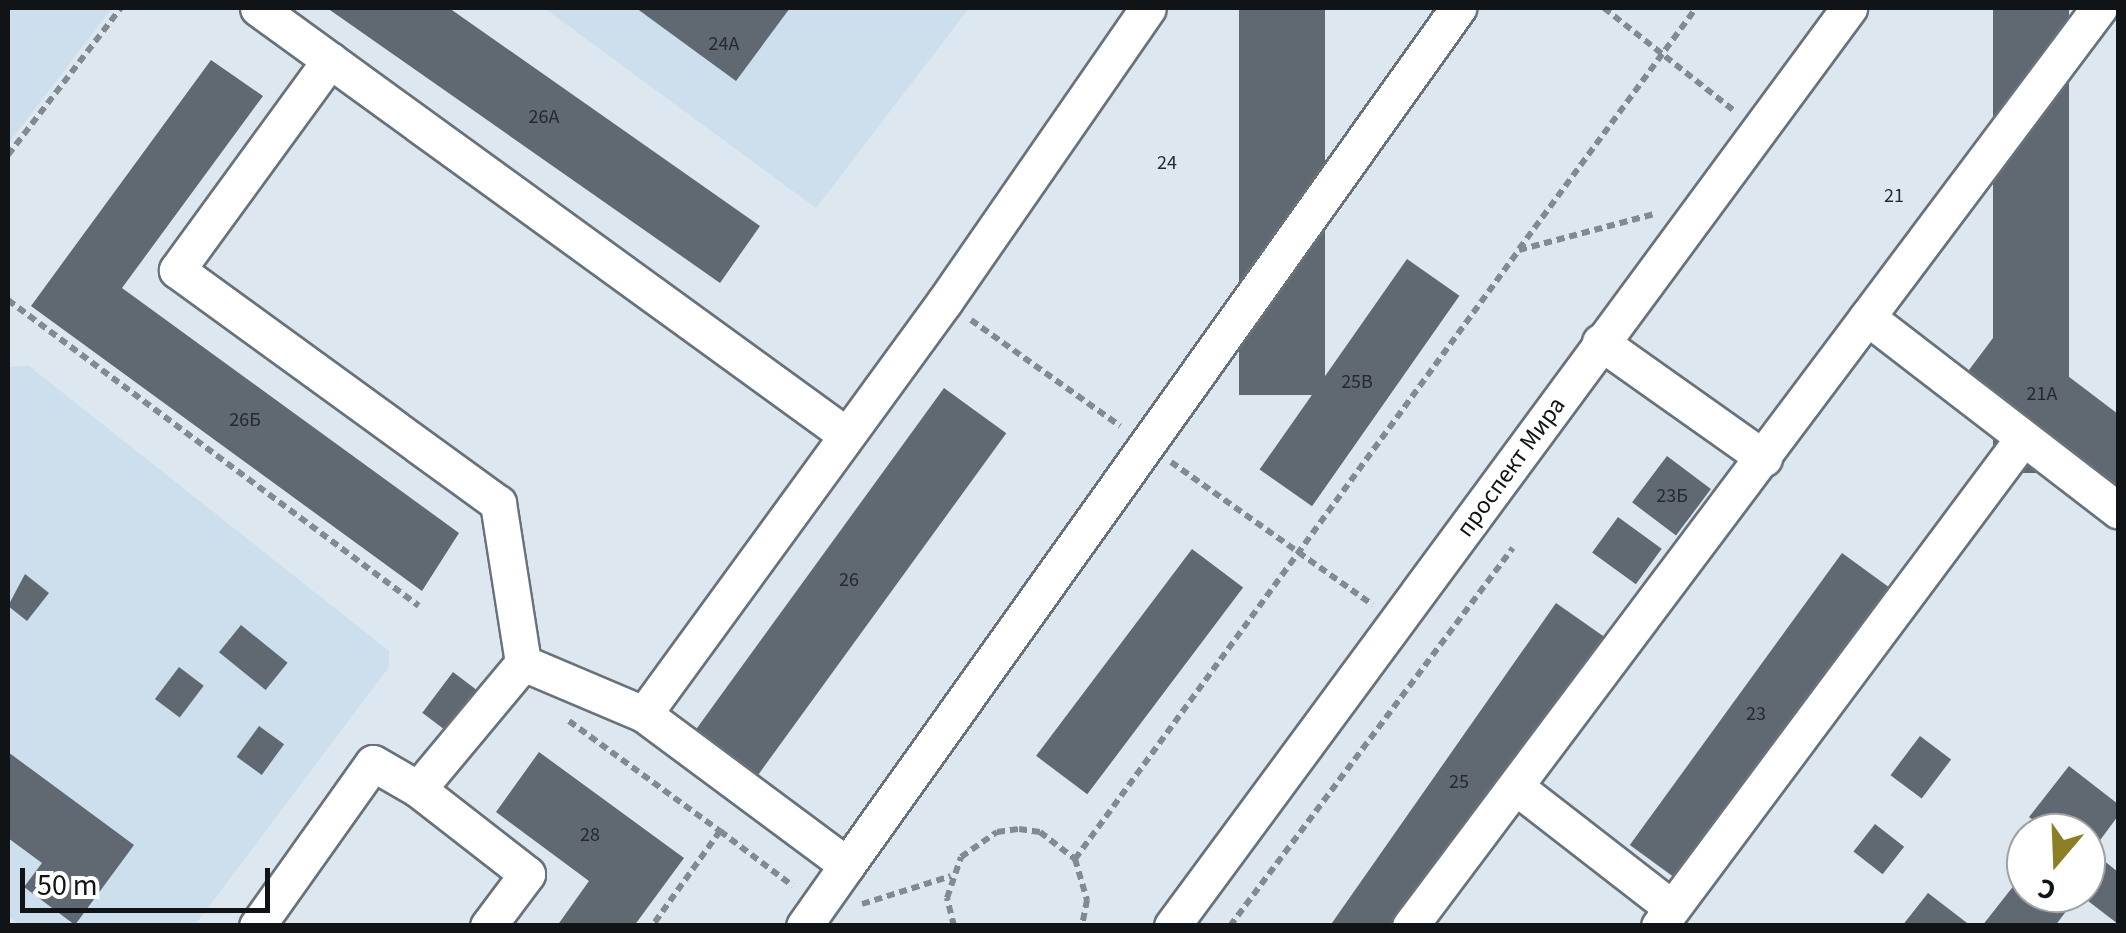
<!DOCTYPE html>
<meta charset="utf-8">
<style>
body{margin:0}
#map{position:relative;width:2126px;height:933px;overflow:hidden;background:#dce7f0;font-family:"Source Sans 3",sans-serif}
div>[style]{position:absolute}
.built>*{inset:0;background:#cddeed}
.building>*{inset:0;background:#606971;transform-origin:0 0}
.path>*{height:6px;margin-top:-3px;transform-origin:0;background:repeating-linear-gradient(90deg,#828a91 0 8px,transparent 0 13px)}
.roads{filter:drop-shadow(2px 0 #69727a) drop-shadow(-2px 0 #69727a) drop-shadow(0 2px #69727a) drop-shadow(0 -2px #69727a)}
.minor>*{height:35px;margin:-17.5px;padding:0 17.5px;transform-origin:17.5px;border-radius:17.5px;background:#fff}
span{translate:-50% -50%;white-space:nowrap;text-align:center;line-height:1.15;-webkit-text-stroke:9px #fff;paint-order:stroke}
.number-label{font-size:20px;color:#24292e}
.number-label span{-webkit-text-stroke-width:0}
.street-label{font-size:25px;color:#101417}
.frame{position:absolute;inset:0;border:10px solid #101417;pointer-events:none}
.north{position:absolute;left:2006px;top:813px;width:100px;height:100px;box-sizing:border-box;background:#fff;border:2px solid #9fa1a2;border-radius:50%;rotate:199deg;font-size:28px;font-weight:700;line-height:40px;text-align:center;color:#101417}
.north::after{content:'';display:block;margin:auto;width:35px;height:45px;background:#8b7e25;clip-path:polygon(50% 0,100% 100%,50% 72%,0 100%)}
.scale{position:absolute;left:20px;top:868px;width:250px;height:45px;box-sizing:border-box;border:5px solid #101417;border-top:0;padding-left:12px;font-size:30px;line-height:35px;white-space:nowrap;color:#101417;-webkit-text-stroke:8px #fff;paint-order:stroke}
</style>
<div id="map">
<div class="built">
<i style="clip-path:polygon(8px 8px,112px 8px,8px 144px)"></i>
<i style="clip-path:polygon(544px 8px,969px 8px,816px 208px)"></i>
<i style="clip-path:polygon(29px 366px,389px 651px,389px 667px,195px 925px,20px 925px,8px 916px,8px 367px)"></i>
</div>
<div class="building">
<i style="clip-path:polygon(327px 8px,449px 8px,760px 226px,720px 283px)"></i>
<i style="clip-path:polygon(636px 8px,790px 8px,736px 81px)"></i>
<i style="left:1239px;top:8px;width:86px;height:387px"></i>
<i style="left:1993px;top:8px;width:76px;height:465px"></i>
<i style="clip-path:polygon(211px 60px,263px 96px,122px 288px,459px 533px,422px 591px,31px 306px)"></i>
<i style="left:1407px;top:259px;width:64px;height:257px;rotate:35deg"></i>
<i style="clip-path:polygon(2002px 326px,2118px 414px,2118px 489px,1966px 374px)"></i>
<i style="left:944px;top:388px;width:77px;height:422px;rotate:36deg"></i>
<i style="left:1667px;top:456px;width:55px;height:58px;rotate:37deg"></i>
<i style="left:1618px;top:517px;width:54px;height:44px;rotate:36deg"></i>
<i style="left:1192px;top:549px;width:64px;height:259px;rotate:37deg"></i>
<i style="left:1842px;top:553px;width:59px;height:361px;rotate:36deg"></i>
<i style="clip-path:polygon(25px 574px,49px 593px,27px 621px,8px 606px)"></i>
<i style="left:1556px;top:603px;width:61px;height:404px;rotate:35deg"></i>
<i style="left:241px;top:625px;width:60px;height:35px;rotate:39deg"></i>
<i style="left:179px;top:667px;width:31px;height:40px;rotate:37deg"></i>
<i style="left:453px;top:672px;width:31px;height:51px;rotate:37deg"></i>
<i style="left:259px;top:726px;width:31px;height:38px;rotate:36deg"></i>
<i style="left:1920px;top:736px;width:39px;height:49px;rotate:37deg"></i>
<i style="clip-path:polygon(8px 752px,134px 845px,75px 925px,24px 887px,42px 863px,8px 838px)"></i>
<i style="clip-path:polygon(539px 752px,684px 858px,634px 926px,557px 926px,589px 881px,496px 812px)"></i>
<i style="clip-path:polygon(2069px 766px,2118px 804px,2118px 816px,2092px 851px,2118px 872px,2118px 924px,2079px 894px,2055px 926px,1982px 926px,2026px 870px,2026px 893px,2086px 893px,2086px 833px,2051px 833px,2029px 817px)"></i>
<i style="left:1875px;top:824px;width:37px;height:35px;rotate:38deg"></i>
<i style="clip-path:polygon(1928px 893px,1971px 926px,1902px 926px)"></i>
</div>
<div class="path">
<i style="left:1604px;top:8px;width:164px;rotate:38.3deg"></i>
<i style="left:8px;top:155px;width:185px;rotate:-52.5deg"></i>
<i style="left:1519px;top:249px;width:299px;rotate:-53.7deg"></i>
<i style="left:8px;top:300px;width:512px;rotate:36.67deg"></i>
<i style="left:971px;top:320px;width:183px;rotate:35.4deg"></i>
<i style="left:1171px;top:462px;width:247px;rotate:35.3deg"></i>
<i style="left:569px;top:721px;width:187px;rotate:36.1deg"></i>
<i style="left:720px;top:831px;width:117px;rotate:125.6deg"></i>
<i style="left:720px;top:831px;width:91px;rotate:37deg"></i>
<i style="left:1075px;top:859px;width:754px;rotate:-53.91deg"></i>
<i style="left:1519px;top:250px;width:140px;rotate:-14.9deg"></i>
<i style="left:862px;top:904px;width:93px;rotate:-17.5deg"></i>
<i style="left:954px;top:926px;width:29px;rotate:-104deg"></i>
<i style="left:947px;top:898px;width:43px;rotate:-71.1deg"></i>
<i style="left:961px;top:857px;width:44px;rotate:-34.8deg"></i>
<i style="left:997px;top:832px;width:22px;rotate:-8deg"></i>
<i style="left:1019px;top:829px;width:21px;rotate:8deg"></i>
<i style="left:1040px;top:832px;width:44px;rotate:37.6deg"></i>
<i style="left:1075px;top:859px;width:43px;rotate:73.7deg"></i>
<i style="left:1087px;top:900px;width:26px;rotate:101deg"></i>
<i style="left:1230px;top:926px;width:472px;rotate:-53.2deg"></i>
</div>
<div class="roads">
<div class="minor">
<i style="left:258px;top:8px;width:725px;rotate:35.97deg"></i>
<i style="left:330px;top:60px;width:260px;rotate:126.1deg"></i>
<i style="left:177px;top:270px;width:397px;rotate:36deg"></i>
<i style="left:498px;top:503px;width:162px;rotate:81.1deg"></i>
<i style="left:1867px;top:317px;width:317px;rotate:37.6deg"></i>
<i style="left:1600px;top:342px;width:201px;rotate:35.3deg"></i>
<i style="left:1516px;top:787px;width:197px;rotate:37.8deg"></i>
<i style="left:847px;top:865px;width:1053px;rotate:-54.51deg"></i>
<i style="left:257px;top:926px;width:200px;rotate:-54.6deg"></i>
<i style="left:373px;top:763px;width:52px;rotate:30deg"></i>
<i style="left:488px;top:926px;width:65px;rotate:-53.1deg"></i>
<i style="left:527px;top:874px;width:138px;rotate:-142.1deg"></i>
<i style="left:418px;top:789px;width:164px;rotate:-50.2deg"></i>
<i style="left:523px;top:663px;width:131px;rotate:22.9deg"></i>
<i style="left:804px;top:926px;width:75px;rotate:-54.8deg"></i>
<i style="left:847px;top:865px;width:253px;rotate:-143.4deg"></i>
<i style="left:644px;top:714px;width:511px;rotate:-53.91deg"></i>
<i style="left:945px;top:301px;width:356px;rotate:-55.3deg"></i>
<i style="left:1172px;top:926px;width:1141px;rotate:-53.59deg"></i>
<i style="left:1410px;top:926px;width:1148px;rotate:-53.11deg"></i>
<i style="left:1659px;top:926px;width:609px;rotate:-53.28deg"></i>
</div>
</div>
<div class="number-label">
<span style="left:724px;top:44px">24А</span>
<span style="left:544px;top:117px">26А</span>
<span style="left:1167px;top:163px">24</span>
<span style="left:1894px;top:196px">21</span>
<span style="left:1357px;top:382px">25В</span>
<span style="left:2042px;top:394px">21А</span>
<span style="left:245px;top:420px">26Б</span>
<span style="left:1672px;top:496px">23Б</span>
<span style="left:849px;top:580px">26</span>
<span style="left:1756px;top:714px">23</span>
<span style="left:1459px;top:782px">25</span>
<span style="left:590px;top:835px">28</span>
</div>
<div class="street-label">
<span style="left:1511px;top:467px;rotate:-54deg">проспект Мира</span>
</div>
<div class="frame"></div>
<div class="north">С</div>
<div class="scale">50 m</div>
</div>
